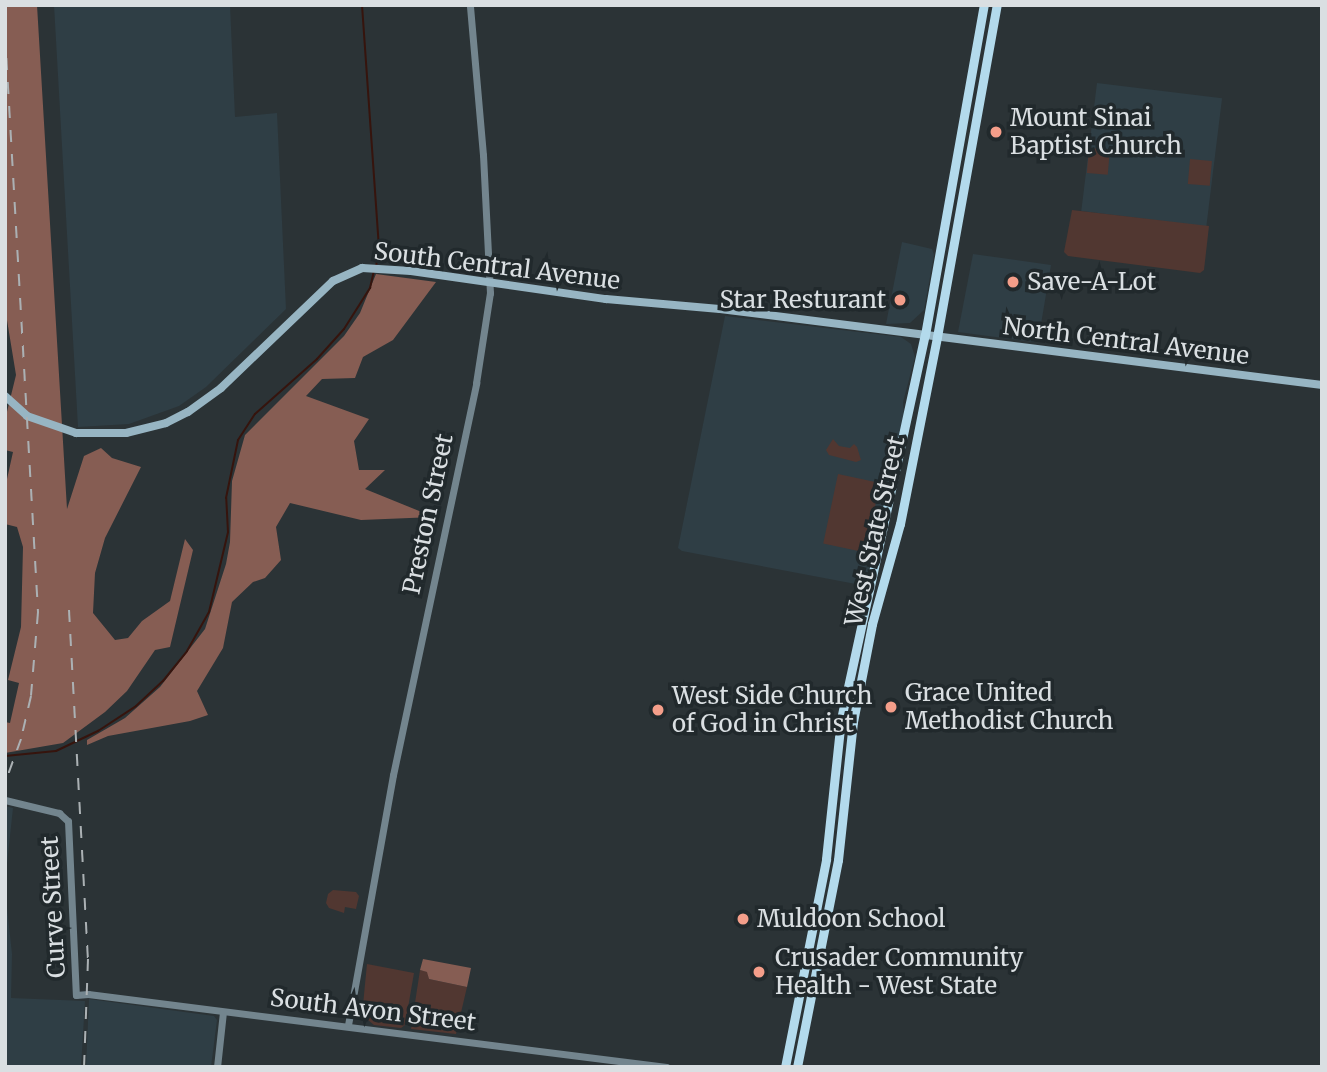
<!DOCTYPE html>
<style>
body{margin:0}
#map{position:relative;width:1327px;height:1072px;overflow:hidden;background:#2b3336;font-family:Merriweather,serif}
div>[style]{position:absolute}
.built>*{inset:0;background:#2f3e45;transform-origin:0 0}
.green>*{inset:0;background:#513731;transform-origin:0 0}
.forest>*{inset:0;background:#865d53}
.stream>*{height:2px;margin:-1px;padding:0 1px;transform-origin:1px;border-radius:1px;background:#36140d}
.tertiary>*{height:7px;margin:-3.5px;padding:0 3.5px;transform-origin:3.5px;border-radius:3.5px;background:#73858e}
.secondary>*{height:8px;margin:-4px;padding:0 4px;transform-origin:4px;border-radius:4px;background:#97b5c3}
.primary>*{height:9px;margin:-4.5px;padding:0 4.5px;transform-origin:4.5px;border-radius:4.5px;background:#b3daec}
.rail>*{height:2px;margin-top:-1px;transform-origin:0;background:repeating-linear-gradient(90deg,#abb1b4 0 12px,transparent 0 24px)}
.dots>*{width:19px;height:19px;translate:-50% -50%;box-sizing:border-box;border:4px solid #21292c;border-radius:50%}
span{translate:-50% -50%;white-space:nowrap;text-align:center;line-height:1.15;-webkit-text-stroke:7px #21292c;paint-order:stroke}
.poi-label{font-size:24px;color:#dadfe2}
.left{translate:0 -50%;text-align:left}
.right{translate:-100% -50%;text-align:right}
.street-label{font-size:24px;color:#dadfe2}
.frame{position:absolute;inset:0;border:7px solid #dadfe2;pointer-events:none}
</style>
<div id="map">
<div class="built">
<i style="clip-path:polygon(54px 5px,230px 5px,235px 117px,277px 113px,286px 309px,206px 387px,179px 406px,129px 424px,78px 427px)"></i>
<i style="left:1097px;top:83px;width:126px;height:129px;rotate:7deg"></i>
<i style="clip-path:polygon(902px 242px,932px 249px,934px 255px,924px 310px,910px 323px,886px 324px)"></i>
<i style="clip-path:polygon(973px 254px,1051px 265px,1039px 336px,1034px 342px,958px 332px)"></i>
<i style="clip-path:polygon(725px 316px,901px 337px,911px 344px,915px 357px,903px 402px,904px 415px,874px 557px,866px 582px,861px 585px,682px 551px,678px 548px)"></i>
<i style="clip-path:polygon(5px 806px,13px 808px,5px 883px)"></i>
<i style="clip-path:polygon(5px 889px,12px 954px,11px 998px,85px 1001px,81px 1067px,5px 1067px)"></i>
<i style="clip-path:polygon(89px 999px,214px 1016px,217px 1020px,211px 1067px,86px 1067px)"></i>
</div>
<div class="green">
<i style="left:1089px;top:148px;width:21px;height:25px;rotate:5deg"></i>
<i style="left:1190px;top:159px;width:22px;height:25px;rotate:5deg"></i>
<i style="clip-path:polygon(1072px 210px,1209px 226px,1204px 270px,1200px 273px,1068px 256px,1064px 252px)"></i>
<i style="clip-path:polygon(833px 439px,839px 446px,850px 448px,854px 444px,857px 447px,861px 460px,856px 462px,829px 455px,826px 450px)"></i>
<i style="left:838px;top:474px;width:43px;height:71px;rotate:12deg"></i>
<i style="clip-path:polygon(333px 890px,356px 892px,359px 896px,356px 909px,345px 907px,344px 913px,329px 908px,326px 903px,328px 894px)"></i>
<i style="clip-path:polygon(367px 964px,414px 973px,405px 1025px,401px 1028px,374px 1025px,362px 1015px)"></i>
<i style="clip-path:polygon(420px 970px,428px 972px,429px 979px,467px 987px,456px 1034px,411px 1029px)"></i>
</div>
<div class="forest">
<i style="clip-path:polygon(5px 5px,37px 5px,67px 509px,84px 456px,101px 448px,112px 458px,141px 467px,105px 538px,95px 573px,93px 613px,115px 640px,128px 638px,142px 621px,170px 601px,185px 539px,193px 550px,170px 647px,155px 650px,127px 691px,105px 712px,63px 743px,5px 753px,5px 722px,10px 723px,19px 683px,8px 680px,21px 627px,23px 547px,17px 527px,5px 524px,5px 488px,13px 452px,5px 450px,5px 420px,16px 375px,5px 308px)"></i>
<i style="clip-path:polygon(376px 274px,436px 282px,393px 340px,363px 357px,355px 378px,322px 379px,306px 396px,369px 419px,354px 441px,359px 470px,385px 470px,365px 489px,434px 517px,361px 520px,290px 503px,276px 527px,281px 560px,265px 578px,253px 582px,232px 602px,223px 648px,197px 691px,208px 715px,190px 721px,108px 736px,87px 745px,87px 740px,125px 718px,160px 687px,205px 629px,226px 564px,230px 542px,232px 481px,245px 435px,344px 336px,360px 313px)"></i>
<i style="clip-path:polygon(423px 959px,471px 968px,467px 987px,429px 979px,427px 972px,420px 970px)"></i>
</div>
<div class="stream">
<i style="left:362px;top:5px;width:247px;rotate:86deg"></i>
<i style="left:379px;top:251px;width:15px;rotate:101deg"></i>
<i style="left:5px;top:756px;width:51px;rotate:-5.6deg"></i>
<i style="left:56px;top:751px;width:47px;rotate:-25.5deg"></i>
<i style="left:98px;top:731px;width:45px;rotate:-33.3deg"></i>
<i style="left:136px;top:706px;width:37px;rotate:-43deg"></i>
<i style="left:163px;top:681px;width:38px;rotate:-51deg"></i>
<i style="left:187px;top:651px;width:45px;rotate:-60.6deg"></i>
<i style="left:209px;top:612px;width:82px;rotate:-76.6deg"></i>
<i style="left:228px;top:532px;width:34px;rotate:-93deg"></i>
<i style="left:226px;top:498px;width:59px;rotate:-78.3deg"></i>
<i style="left:238px;top:440px;width:31px;rotate:-57deg"></i>
<i style="left:255px;top:414px;width:83px;rotate:-41.6deg"></i>
<i style="left:317px;top:359px;width:40px;rotate:-48deg"></i>
<i style="left:344px;top:329px;width:49px;rotate:-57.6deg"></i>
<i style="left:370px;top:288px;width:17px;rotate:-77deg"></i>
</div>
<div class="tertiary">
<i style="left:5px;top:800px;width:56px;rotate:13.5deg"></i>
<i style="left:59px;top:813px;width:12px;rotate:42deg"></i>
<i style="left:68px;top:821px;width:174px;rotate:87.4deg"></i>
<i style="left:76px;top:995px;width:12px;rotate:-5deg"></i>
<i style="left:88px;top:994px;width:583px;rotate:7.2deg"></i>
<i style="left:348px;top:1025px;width:254px;rotate:-79.8deg"></i>
<i style="left:393px;top:775px;width:401px;rotate:-78deg"></i>
<i style="left:476px;top:383px;width:91px;rotate:-81.2deg"></i>
<i style="left:490px;top:293px;width:138px;rotate:-92.9deg"></i>
<i style="left:483px;top:155px;width:151px;rotate:-95deg"></i>
<i style="left:217px;top:1067px;width:55px;rotate:-83.8deg"></i>
</div>
<div class="secondary">
<i style="left:5px;top:396px;width:30px;rotate:42deg"></i>
<i style="left:27px;top:416px;width:52px;rotate:19.1deg"></i>
<i style="left:76px;top:433px;width:50px"></i>
<i style="left:126px;top:433px;width:41px;rotate:-14deg"></i>
<i style="left:166px;top:423px;width:25px;rotate:-27deg"></i>
<i style="left:188px;top:412px;width:41px;rotate:-36deg"></i>
<i style="left:221px;top:388px;width:155px;rotate:-43.7deg"></i>
<i style="left:333px;top:281px;width:32px;rotate:-24deg"></i>
<i style="left:362px;top:268px;width:49px;rotate:3.5deg"></i>
<i style="left:411px;top:271px;width:197px;rotate:8.2deg"></i>
<i style="left:606px;top:299px;width:114px;rotate:5deg"></i>
<i style="left:720px;top:309px;width:607px;rotate:7.2deg"></i>
</div>
<div class="primary">
<i style="left:785px;top:1067px;width:212px;rotate:-78.8deg"></i>
<i style="left:826px;top:859px;width:141px;rotate:-83.9deg"></i>
<i style="left:841px;top:719px;width:393px;rotate:-77.7deg"></i>
<i style="left:925px;top:335px;width:335px;rotate:-79.9deg"></i>
<i style="left:797px;top:1067px;width:211px;rotate:-78.8deg"></i>
<i style="left:838px;top:860px;width:139px;rotate:-83.8deg"></i>
<i style="left:853px;top:722px;width:100px;rotate:-79deg"></i>
<i style="left:872px;top:624px;width:104px;rotate:-74.4deg"></i>
<i style="left:900px;top:524px;width:191px;rotate:-78.8deg"></i>
<i style="left:937px;top:337px;width:337px;rotate:-79.8deg"></i>
</div>
<div class="rail">
<i style="left:5px;top:34px;width:579px;rotate:86.73deg"></i>
<i style="left:38px;top:612px;width:84px;rotate:94.8deg"></i>
<i style="left:31px;top:696px;width:44px;rotate:103.1deg"></i>
<i style="left:21px;top:739px;width:47px;rotate:110deg"></i>
<i style="left:69px;top:610px;width:350px;rotate:86.9deg"></i>
<i style="left:88px;top:959px;width:108px;rotate:92.1deg"></i>
</div>
<div class="dots">
<i style="left:996px;top:132px;background:#f49e8a"></i>
<i style="left:1013px;top:282px;background:#f49e8a"></i>
<i style="left:900px;top:300px;background:#f49e8a"></i>
<i style="left:891px;top:707px;background:#f49e8a"></i>
<i style="left:658px;top:710px;background:#f49e8a"></i>
<i style="left:743px;top:919px;background:#f49e8a"></i>
<i style="left:759px;top:972px;background:#f49e8a"></i>
</div>
<div class="poi-label">
<span class="left" style="left:1010px;top:132px">Mount Sinai<br>Baptist Church</span>
<span class="left" style="left:1027px;top:282px">Save-A-Lot</span>
<span class="right" style="left:886px;top:300px">Star Resturant</span>
<span class="left" style="left:905px;top:707px">Grace United<br>Methodist Church</span>
<span class="left" style="left:672px;top:710px">West Side Church<br>of God in Christ</span>
<span class="left" style="left:757px;top:919px">Muldoon School</span>
<span class="left" style="left:775px;top:972px">Crusader Community<br>Health - West State</span>
</div>
<div class="street-label">
<span style="left:497px;top:266px;rotate:7deg">South Central Avenue</span>
<span style="left:1126px;top:341px;rotate:7deg">North Central Avenue</span>
<span style="left:428px;top:514px;rotate:-78deg">Preston Street</span>
<span style="left:875px;top:531px;rotate:-77deg">West State Street</span>
<span style="left:53px;top:907px;rotate:-93deg">Curve Street</span>
<span style="left:373px;top:1010px;rotate:7deg">South Avon Street</span>
</div>
<div class="frame"></div>
</div>
